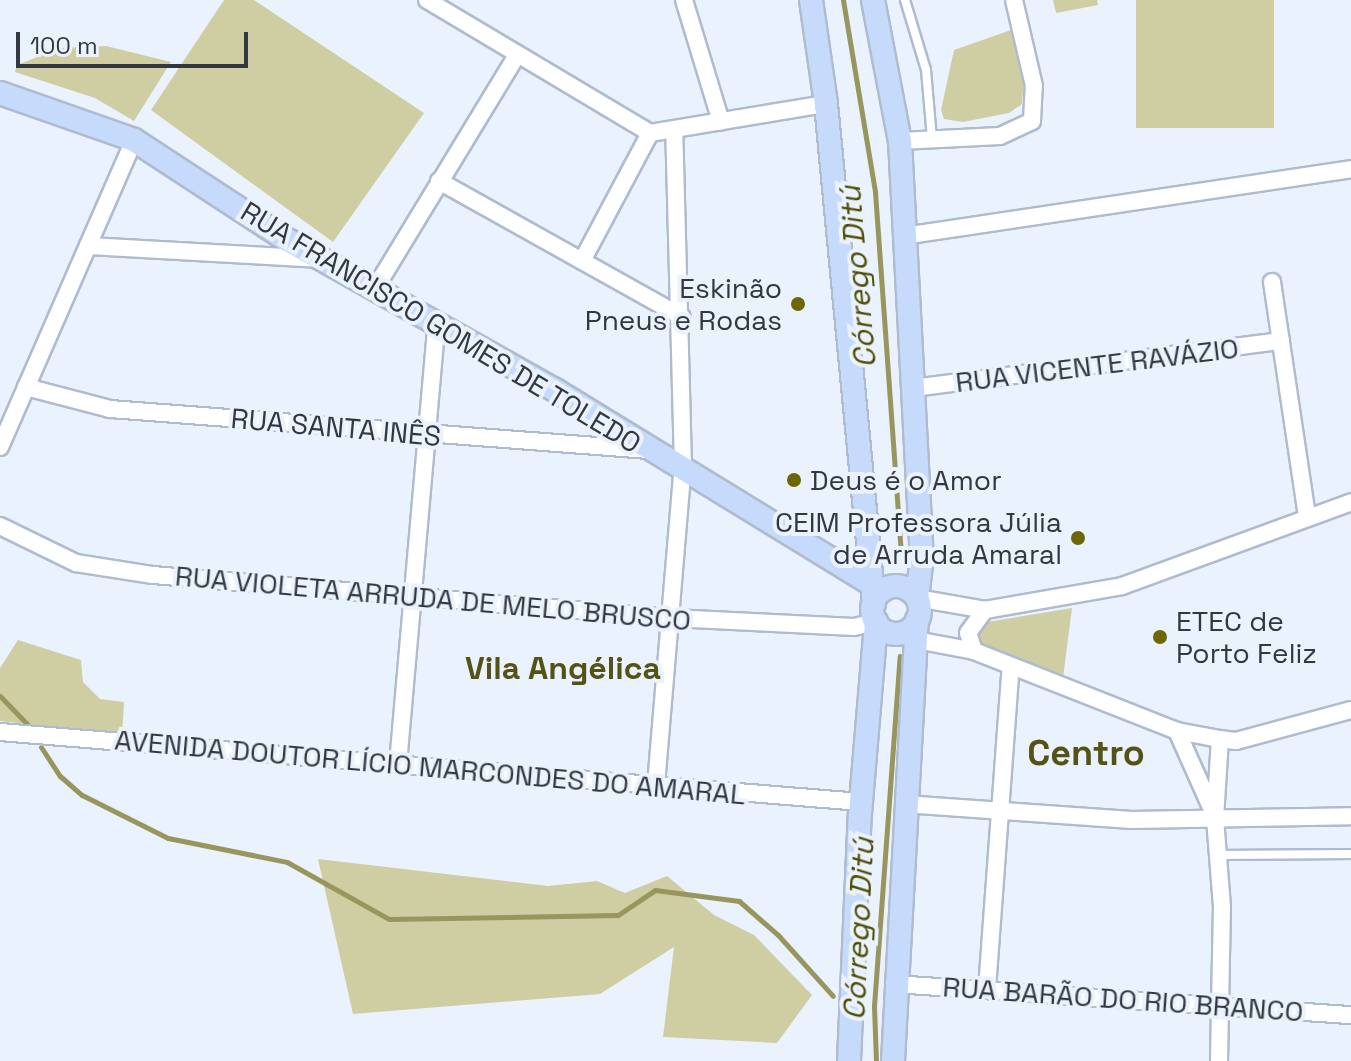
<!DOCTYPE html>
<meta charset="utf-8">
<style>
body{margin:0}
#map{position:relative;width:1351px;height:1061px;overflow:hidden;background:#eaf2fe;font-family:"Space Grotesk",sans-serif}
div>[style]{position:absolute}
.green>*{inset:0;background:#cfcea2;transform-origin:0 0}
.stream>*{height:5px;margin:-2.5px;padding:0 2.5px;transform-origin:2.5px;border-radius:2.5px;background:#98965d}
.roads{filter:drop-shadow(2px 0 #afbbce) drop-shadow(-2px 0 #afbbce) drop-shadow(0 2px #afbbce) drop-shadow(0 -2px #afbbce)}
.lane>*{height:8px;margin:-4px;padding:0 4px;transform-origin:4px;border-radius:4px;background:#fff}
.street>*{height:16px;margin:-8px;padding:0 8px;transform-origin:8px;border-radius:8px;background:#fff}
.secondary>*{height:22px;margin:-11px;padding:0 11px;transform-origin:11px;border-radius:11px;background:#c6dbfb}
.secondary>.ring{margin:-11px;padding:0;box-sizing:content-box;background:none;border:22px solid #c6dbfb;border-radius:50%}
.dots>*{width:22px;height:22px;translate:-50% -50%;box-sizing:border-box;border:4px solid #eaf2fe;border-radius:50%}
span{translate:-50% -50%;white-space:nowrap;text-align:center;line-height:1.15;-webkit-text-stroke:8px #eaf2fe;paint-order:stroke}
.poi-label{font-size:28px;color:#333840}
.right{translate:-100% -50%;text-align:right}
.left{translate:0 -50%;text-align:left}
.street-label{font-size:28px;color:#333840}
.water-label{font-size:30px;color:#504d02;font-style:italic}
.quarter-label{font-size:32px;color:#555215;font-weight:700}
.district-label{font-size:36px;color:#555215;font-weight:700}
.scale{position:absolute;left:16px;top:32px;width:232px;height:36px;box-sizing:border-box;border:4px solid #333840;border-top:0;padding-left:10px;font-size:24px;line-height:28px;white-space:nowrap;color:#333840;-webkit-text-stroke:6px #eaf2fe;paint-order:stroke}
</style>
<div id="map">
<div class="green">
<i style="clip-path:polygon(224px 0,254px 0,424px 113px,333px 242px,151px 110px)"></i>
<i style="clip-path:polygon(1053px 0,1097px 0,1098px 5px,1056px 13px)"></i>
<i style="left:1136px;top:0;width:138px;height:128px"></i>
<i style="clip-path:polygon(1011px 30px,1024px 78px,1022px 104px,1009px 113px,963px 122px,944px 119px,941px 110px,954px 50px)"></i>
<i style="clip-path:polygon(106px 46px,171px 62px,134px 121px,95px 98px,15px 72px,17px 65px,60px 48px)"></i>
<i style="clip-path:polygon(1072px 608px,1063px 678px,978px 642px,975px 632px,987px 622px)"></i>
<i style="clip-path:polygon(18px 640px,81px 660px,83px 682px,100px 699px,124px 702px,122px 735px,0 721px,0 668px)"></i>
<i style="clip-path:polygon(318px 859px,548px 886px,597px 881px,625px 893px,667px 876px,714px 915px,754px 935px,812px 995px,777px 1043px,663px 1037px,674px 947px,600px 994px,353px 1014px)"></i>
</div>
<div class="stream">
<i style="left:843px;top:0;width:195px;rotate:80.5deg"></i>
<i style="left:875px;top:192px;width:360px;rotate:85.9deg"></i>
<i style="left:0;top:696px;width:39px;rotate:46deg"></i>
<i style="left:41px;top:747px;width:35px;rotate:57deg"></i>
<i style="left:60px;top:776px;width:29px;rotate:41deg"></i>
<i style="left:82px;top:795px;width:96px;rotate:26.6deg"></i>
<i style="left:168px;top:838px;width:121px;rotate:11.4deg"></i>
<i style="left:287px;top:862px;width:117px;rotate:29.2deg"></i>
<i style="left:389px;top:919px;width:229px;rotate:-1deg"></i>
<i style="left:618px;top:915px;width:45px;rotate:-34deg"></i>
<i style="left:655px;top:890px;width:85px;rotate:7.5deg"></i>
<i style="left:739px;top:901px;width:52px;rotate:41.1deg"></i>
<i style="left:778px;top:935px;width:82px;rotate:48deg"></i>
<i style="left:876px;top:1061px;width:55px;rotate:-92.1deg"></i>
<i style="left:874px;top:1006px;width:351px;rotate:-85.8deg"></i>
</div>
<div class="roads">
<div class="lane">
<i style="left:905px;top:0;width:73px;rotate:73.3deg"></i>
<i style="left:926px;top:70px;width:69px;rotate:85deg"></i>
<i style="left:1218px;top:855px;width:133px;rotate:-0.4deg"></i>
</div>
<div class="street">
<i style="left:427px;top:0;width:260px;rotate:30.8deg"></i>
<i style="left:684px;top:0;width:127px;rotate:73.1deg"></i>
<i style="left:650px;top:133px;width:178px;rotate:-9.4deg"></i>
<i style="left:900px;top:141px;width:100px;rotate:-2.9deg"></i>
<i style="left:1000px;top:136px;width:35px;rotate:-25deg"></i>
<i style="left:1032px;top:121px;width:35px;rotate:-87deg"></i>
<i style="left:1034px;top:86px;width:88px;rotate:-103.1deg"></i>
<i style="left:439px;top:181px;width:278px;rotate:29.2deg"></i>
<i style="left:904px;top:236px;width:452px;rotate:-8.5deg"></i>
<i style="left:88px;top:246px;width:230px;rotate:3.2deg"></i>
<i style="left:582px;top:261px;width:145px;rotate:-62deg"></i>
<i style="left:1272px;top:282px;width:238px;rotate:81.5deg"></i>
<i style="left:376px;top:287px;width:269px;rotate:-58.7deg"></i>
<i style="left:26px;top:387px;width:87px;rotate:14.7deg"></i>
<i style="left:110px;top:409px;width:541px;rotate:4.35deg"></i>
<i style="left:913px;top:388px;width:371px;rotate:-7.3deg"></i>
<i style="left:0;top:447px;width:335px;rotate:-66.4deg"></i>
<i style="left:0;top:526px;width:85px;rotate:26deg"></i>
<i style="left:76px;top:563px;width:78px;rotate:8.9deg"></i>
<i style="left:153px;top:575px;width:521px;rotate:4.74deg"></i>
<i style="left:672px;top:618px;width:182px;rotate:2.8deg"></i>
<i style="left:854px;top:627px;width:23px;rotate:-13deg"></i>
<i style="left:917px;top:598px;width:69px;rotate:10deg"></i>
<i style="left:985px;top:610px;width:139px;rotate:-9.9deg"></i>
<i style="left:1122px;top:586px;width:244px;rotate:-20.1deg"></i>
<i style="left:916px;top:640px;width:59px;rotate:10.7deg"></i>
<i style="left:974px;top:651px;width:218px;rotate:21.5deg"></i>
<i style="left:1177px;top:731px;width:44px;rotate:10.5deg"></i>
<i style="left:1220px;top:739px;width:16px;rotate:7deg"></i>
<i style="left:1236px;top:741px;width:119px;rotate:-15.1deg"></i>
<i style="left:974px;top:651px;width:19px;rotate:-108deg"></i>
<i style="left:968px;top:633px;width:29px;rotate:-54deg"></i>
<i style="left:1177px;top:731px;width:89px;rotate:66deg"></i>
<i style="left:0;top:732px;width:863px;rotate:4.65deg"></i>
<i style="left:398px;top:764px;width:445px;rotate:-85deg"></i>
<i style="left:656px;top:785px;width:320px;rotate:-85.2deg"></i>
<i style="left:683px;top:466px;width:337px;rotate:-91.5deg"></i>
<i style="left:904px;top:804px;width:228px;rotate:4deg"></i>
<i style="left:1131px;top:820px;width:220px;rotate:-1deg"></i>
<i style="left:894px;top:984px;width:458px;rotate:3.9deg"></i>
<i style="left:987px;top:989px;width:324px;rotate:-85.8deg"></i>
<i style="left:1219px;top:1061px;width:154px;rotate:-88.9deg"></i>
<i style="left:1222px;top:907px;width:89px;rotate:-94.5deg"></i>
<i style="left:1215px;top:818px;width:79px;rotate:-86.4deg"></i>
</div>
<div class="secondary">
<i style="left:811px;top:0;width:105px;rotate:81.8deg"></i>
<i style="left:826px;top:104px;width:502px;rotate:84.52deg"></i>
<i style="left:873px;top:0;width:144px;rotate:79.2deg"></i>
<i style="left:900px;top:141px;width:417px;rotate:87deg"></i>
<i style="left:922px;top:557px;width:41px;rotate:97deg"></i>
<i style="left:0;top:93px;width:142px;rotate:19.3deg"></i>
<i style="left:134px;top:140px;width:179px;rotate:33.2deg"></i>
<i style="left:284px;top:238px;width:311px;rotate:29.3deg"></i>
<i style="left:555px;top:390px;width:371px;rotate:31.5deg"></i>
<i class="ring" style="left:872px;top:586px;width:26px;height:26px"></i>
<i style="left:849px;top:1061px;width:247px;rotate:-87.5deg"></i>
<i style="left:860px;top:814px;width:193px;rotate:-85.2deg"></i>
<i style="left:893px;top:1061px;width:442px;rotate:-86.9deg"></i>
</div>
</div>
<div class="dots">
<i style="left:798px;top:304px;background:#6c6700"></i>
<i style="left:794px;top:480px;background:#6c6700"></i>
<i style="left:1078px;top:538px;background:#6c6700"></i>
<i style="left:1160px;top:637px;background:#6c6700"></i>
</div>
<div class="poi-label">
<span class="right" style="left:782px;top:304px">Eskinão<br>Pneus e Rodas</span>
<span class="left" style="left:810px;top:480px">Deus é o Amor</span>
<span class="right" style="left:1062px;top:538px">CEIM Professora Júlia<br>de Arruda Amaral</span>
<span class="left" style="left:1176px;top:637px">ETEC de<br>Porto Feliz</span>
</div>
<div class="street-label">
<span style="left:441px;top:327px;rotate:31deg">RUA FRANCISCO GOMES DE TOLEDO</span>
<span style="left:1097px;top:365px;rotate:-7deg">RUA VICENTE RAVÁZIO</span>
<span style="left:336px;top:427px;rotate:5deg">RUA SANTA INÊS</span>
<span style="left:433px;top:598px;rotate:5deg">RUA VIOLETA ARRUDA DE MELO BRUSCO</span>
<span style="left:430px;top:767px;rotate:5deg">AVENIDA DOUTOR LÍCIO MARCONDES DO AMARAL</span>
<span style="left:1123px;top:999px;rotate:4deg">RUA BARÃO DO RIO BRANCO</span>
</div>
<div class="water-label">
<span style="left:858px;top:277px;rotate:-95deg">Córrego Ditú</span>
<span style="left:859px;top:929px;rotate:-87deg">Córrego Ditú</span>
</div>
<div class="quarter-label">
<span style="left:563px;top:668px">Vila Angélica</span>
</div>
<div class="district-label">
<span style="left:1086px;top:754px">Centro</span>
</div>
<div class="scale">100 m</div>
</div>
